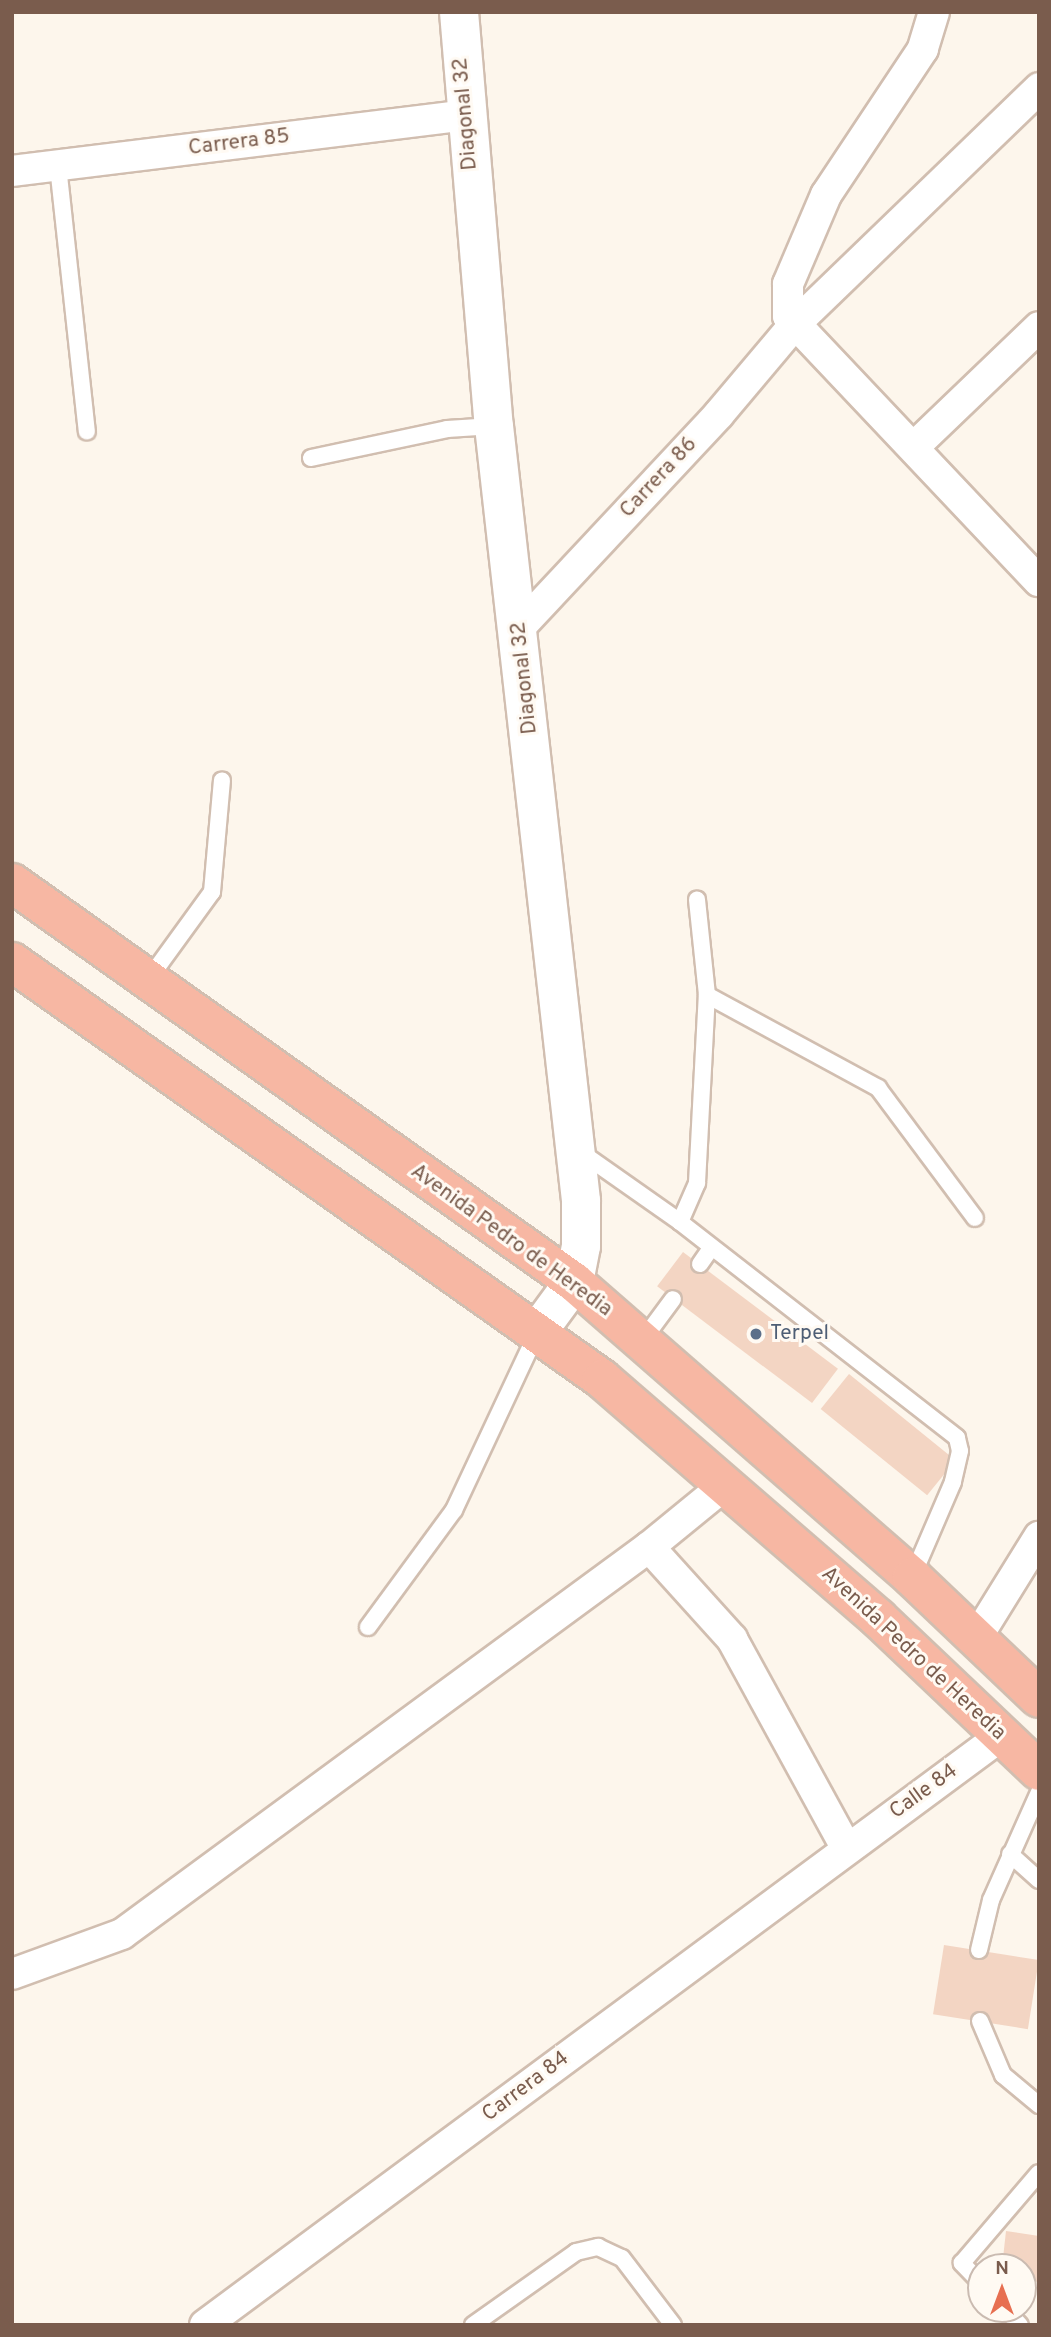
<!DOCTYPE html>
<style>
body{margin:0}
#map{position:relative;width:1051px;height:2337px;overflow:hidden;background:#fdf6ec;font-family:Overpass,sans-serif}
div>[style]{position:absolute}
.building>*{inset:0;background:#f3d5c3;transform-origin:0 0}
.roads{filter:drop-shadow(2px 0 #d1beb0) drop-shadow(-2px 0 #d1beb0) drop-shadow(0 2px #d1beb0) drop-shadow(0 -2px #d1beb0)}
.lane>*{height:16px;margin:-8px;padding:0 8px;transform-origin:8px;border-radius:8px;background:#fff}
.street>*{height:30px;margin:-15px;padding:0 15px;transform-origin:15px;border-radius:15px;background:#fff}
.secondary>*{height:38px;margin:-19px;padding:0 19px;transform-origin:19px;border-radius:19px;background:#fff}
.highway>*{height:38px;margin:-19px;padding:0 19px;transform-origin:19px;border-radius:19px;background:#f7b7a3}
.dots>*{width:19px;height:19px;translate:-50% -50%;box-sizing:border-box;border:4px solid #fffaf3;border-radius:50%}
span{translate:-50% -50%;white-space:nowrap;text-align:center;line-height:1.15;-webkit-text-stroke:6px #fffaf3;paint-order:stroke}
.street-label{font-size:21px;color:#7a5c4d}
.service-label{font-size:21px;color:#4e5e75}
.left{translate:0 -50%;text-align:left}
.frame{position:absolute;inset:0;border:14px solid #7a5c4d;pointer-events:none}
.north{position:absolute;left:967px;top:2253px;width:70px;height:70px;box-sizing:border-box;background:#fffaf3;border:2px solid #cabbb1;border-radius:50%;rotate:0deg;font-size:19px;font-weight:700;line-height:28px;text-align:center;color:#7a5c4d}
.north::after{content:'';display:block;margin:auto;width:24px;height:32px;background:#e76f51;clip-path:polygon(50% 0,100% 100%,50% 72%,0 100%)}
</style>
<div id="map">
<div class="building">
<i style="left:683px;top:1252px;width:194px;height:43px;rotate:37deg"></i>
<i style="left:849px;top:1374px;width:137px;height:45px;rotate:39deg"></i>
<i style="left:944px;top:1945px;width:96px;height:70px;rotate:9deg"></i>
<i style="clip-path:polygon(1006px 2231px,1039px 2236px,1039px 2282px,1023px 2280px,1023px 2267px,1002px 2267px)"></i>
</div>
<div class="roads">
<div class="lane">
<i style="left:58px;top:166px;width:267px;rotate:83.8deg"></i>
<i style="left:311px;top:458px;width:139px;rotate:-12deg"></i>
<i style="left:447px;top:429px;width:47px;rotate:-3.7deg"></i>
<i style="left:148px;top:980px;width:109px;rotate:-54deg"></i>
<i style="left:212px;top:892px;width:112px;rotate:-84.9deg"></i>
<i style="left:707px;top:995px;width:195px;rotate:28.5deg"></i>
<i style="left:878px;top:1088px;width:162px;rotate:53.3deg"></i>
<i style="left:579px;top:1151px;width:123px;rotate:35.1deg"></i>
<i style="left:680px;top:1222px;width:351px;rotate:37.9deg"></i>
<i style="left:957px;top:1438px;width:13px;rotate:77deg"></i>
<i style="left:960px;top:1451px;width:32px;rotate:103deg"></i>
<i style="left:953px;top:1482px;width:103px;rotate:113.3deg"></i>
<i style="left:680px;top:1222px;width:43px;rotate:-66.4deg"></i>
<i style="left:697px;top:1183px;width:188px;rotate:-87deg"></i>
<i style="left:707px;top:995px;width:96px;rotate:-96deg"></i>
<i style="left:700px;top:1264px;width:19px;rotate:-55deg"></i>
<i style="left:642px;top:1341px;width:52px;rotate:-53.6deg"></i>
<i style="left:368px;top:1627px;width:145px;rotate:-53.7deg"></i>
<i style="left:454px;top:1510px;width:195px;rotate:-64.9deg"></i>
<i style="left:1010px;top:1854px;width:39px;rotate:42deg"></i>
<i style="left:979px;top:1950px;width:51px;rotate:-76.5deg"></i>
<i style="left:991px;top:1900px;width:118px;rotate:-66deg"></i>
<i style="left:980px;top:2021px;width:59px;rotate:66.9deg"></i>
<i style="left:1003px;top:2075px;width:47px;rotate:39.8deg"></i>
<i style="left:981px;top:2283px;width:28px;rotate:-134deg"></i>
<i style="left:962px;top:2263px;width:118px;rotate:-49.5deg"></i>
<i style="left:1005px;top:2309px;width:22px;rotate:47deg"></i>
<i style="left:473px;top:2325px;width:126px;rotate:-35.3deg"></i>
<i style="left:576px;top:2252px;width:23px;rotate:-13deg"></i>
<i style="left:598px;top:2247px;width:26px;rotate:25deg"></i>
<i style="left:622px;top:2258px;width:84px;rotate:52.7deg"></i>
</div>
<div class="street">
<i style="left:934px;top:12px;width:39px;rotate:107deg"></i>
<i style="left:923px;top:49px;width:175px;rotate:123.6deg"></i>
<i style="left:826px;top:195px;width:97px;rotate:113.1deg"></i>
<i style="left:788px;top:284px;width:32px;rotate:90deg"></i>
<i style="left:788px;top:316px;width:365px;rotate:46.6deg"></i>
<i style="left:12px;top:171px;width:457px;rotate:-7deg"></i>
<i style="left:914px;top:447px;width:173px;rotate:-43.8deg"></i>
<i style="left:520px;top:627px;width:291px;rotate:-46.9deg"></i>
<i style="left:719px;top:414px;width:116px;rotate:-49.9deg"></i>
<i style="left:794px;top:325px;width:341px;rotate:-44deg"></i>
<i style="left:649px;top:1547px;width:124px;rotate:47.9deg"></i>
<i style="left:732px;top:1639px;width:239px;rotate:61.3deg"></i>
<i style="left:977px;top:1637px;width:118px;rotate:-58.2deg"></i>
<i style="left:12px;top:1974px;width:117px;rotate:-20deg"></i>
<i style="left:122px;top:1934px;width:654px;rotate:-36.29deg"></i>
<i style="left:649px;top:1547px;width:99px;rotate:-39.3deg"></i>
<i style="left:205px;top:2325px;width:990px;rotate:-36.5deg"></i>
</div>
<div class="secondary">
<i style="left:459px;top:12px;width:415px;rotate:85.2deg"></i>
<i style="left:494px;top:426px;width:780px;rotate:83.59deg"></i>
<i style="left:581px;top:1201px;width:45px;rotate:90deg"></i>
<i style="left:581px;top:1246px;width:37px;rotate:101deg"></i>
<i style="left:574px;top:1282px;width:61px;rotate:126.3deg"></i>
</div>
<div class="highway">
<i style="left:12px;top:883px;width:689px;rotate:35.37deg"></i>
<i style="left:574px;top:1282px;width:449px;rotate:41.1deg"></i>
<i style="left:912px;top:1577px;width:175px;rotate:43.6deg"></i>
<i style="left:12px;top:962px;width:722px;rotate:35.25deg"></i>
<i style="left:602px;top:1379px;width:365px;rotate:40.9deg"></i>
<i style="left:878px;top:1618px;width:222px;rotate:43.5deg"></i>
</div>
</div>
<div class="dots">
<i style="left:756px;top:1334px;background:#5c6f8a"></i>
</div>
<div class="street-label">
<span style="left:466px;top:114px;rotate:-95deg">Diagonal 32</span>
<span style="left:239px;top:143px;rotate:-7deg">Carrera 85</span>
<span style="left:659px;top:478px;rotate:-47deg">Carrera 86</span>
<span style="left:525px;top:678px;rotate:-96deg">Diagonal 32</span>
<span style="left:511px;top:1241px;rotate:36deg">Avenida Pedro de Heredia</span>
<span style="left:913px;top:1654px;rotate:43deg">Avenida Pedro de Heredia</span>
<span style="left:924px;top:1792px;rotate:-36deg">Calle 84</span>
<span style="left:526px;top:2087px;rotate:-37deg">Carrera 84</span>
</div>
<div class="service-label">
<span class="left" style="left:770px;top:1334px">Terpel</span>
</div>
<div class="frame"></div>
<div class="north">N</div>
</div>
